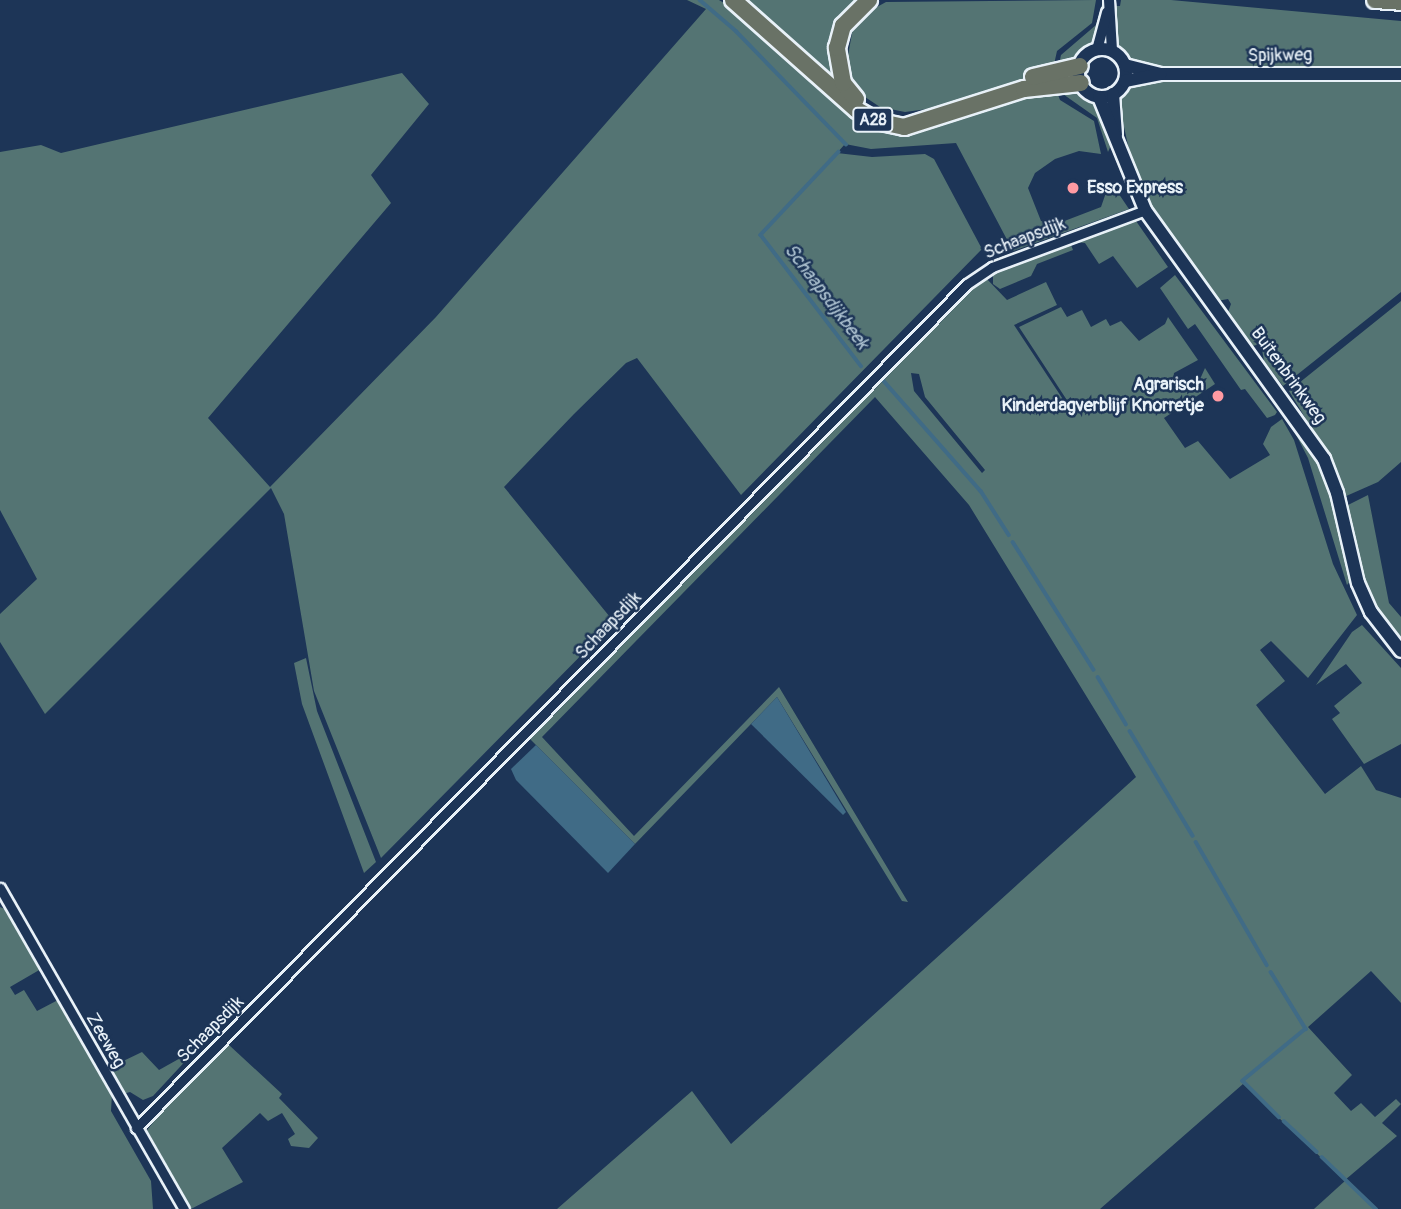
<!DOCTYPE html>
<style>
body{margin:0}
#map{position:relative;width:1401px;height:1209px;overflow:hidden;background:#1d3557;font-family:Pangolin,sans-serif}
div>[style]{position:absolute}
.green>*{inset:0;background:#547473}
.water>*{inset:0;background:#406b86}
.stream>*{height:3.5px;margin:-1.75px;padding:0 1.75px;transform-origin:1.75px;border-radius:1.75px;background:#406b86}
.roads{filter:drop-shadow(2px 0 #e8f1f8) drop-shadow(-2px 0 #e8f1f8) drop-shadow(0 2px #e8f1f8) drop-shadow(0 -2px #e8f1f8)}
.minor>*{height:9px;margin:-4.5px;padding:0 4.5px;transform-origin:4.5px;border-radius:4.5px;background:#1d3557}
.tertiary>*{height:10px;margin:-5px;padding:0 5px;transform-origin:5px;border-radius:5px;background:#1d3557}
.secondary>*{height:12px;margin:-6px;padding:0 6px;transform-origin:6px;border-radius:6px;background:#1d3557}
.secondary>.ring{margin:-6px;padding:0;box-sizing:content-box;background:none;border:12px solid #1d3557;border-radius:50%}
.motorway>*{height:16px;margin:-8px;padding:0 8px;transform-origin:8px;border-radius:8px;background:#697266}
.dots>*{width:19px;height:19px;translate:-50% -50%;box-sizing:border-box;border:4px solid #1d3557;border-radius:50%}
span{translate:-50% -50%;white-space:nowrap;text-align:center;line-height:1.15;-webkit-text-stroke:5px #1d3557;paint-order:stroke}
.shield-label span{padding:2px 5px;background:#1d3557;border:2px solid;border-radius:5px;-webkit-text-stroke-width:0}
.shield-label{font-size:16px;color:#e8f1f8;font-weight:700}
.street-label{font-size:18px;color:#e8f1f8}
.poi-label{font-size:18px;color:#e8f1f8;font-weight:700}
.left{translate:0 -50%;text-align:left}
.right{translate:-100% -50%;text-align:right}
.water-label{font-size:19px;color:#adc2d0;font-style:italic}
</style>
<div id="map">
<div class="green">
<i style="clip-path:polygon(687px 0,719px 0,739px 12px,837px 102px,875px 130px,890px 131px,1055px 87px,1060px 100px,1094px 121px,1101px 154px,1079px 151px,1055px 159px,1035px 173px,1028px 188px,1041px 221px,1054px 225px,1101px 207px,1110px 181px,1129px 209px,1013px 251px,956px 143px,871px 149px,845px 144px,837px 153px,872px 157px,925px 154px,934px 159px,982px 249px,741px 495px,637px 358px,626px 363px,574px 414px,504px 487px,614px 622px,381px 858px,314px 691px,284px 514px,271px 488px,45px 714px,0 642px,0 614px,37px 579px,0 510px,0 152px,41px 145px,61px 153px,402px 73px,429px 104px,371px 175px,391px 203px,208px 418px,270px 487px,436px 317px,706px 9px)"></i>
<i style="clip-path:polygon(742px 0,862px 0,839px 29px,843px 93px)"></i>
<i style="clip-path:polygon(1096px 0,1092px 23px,1057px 51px,1053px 69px,935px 108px,905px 112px,880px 107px,862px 95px,846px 66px,853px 28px,866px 13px,886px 2px)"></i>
<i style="clip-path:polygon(1121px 0,1171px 0,1401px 21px,1401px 68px,1181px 68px,1133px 63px,1121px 51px,1115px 35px,1115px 6px,1120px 6px)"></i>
<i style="clip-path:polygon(1103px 1px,1101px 20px,1095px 42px,1074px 63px,1058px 69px,1061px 55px,1096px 25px)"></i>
<i style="clip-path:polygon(1168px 80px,1401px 80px,1401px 292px,1283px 386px,1264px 361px,1261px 344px,1252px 346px,1227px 315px,1231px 304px,1228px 299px,1217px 301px,1160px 223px,1131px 159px,1119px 104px,1123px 94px,1139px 83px)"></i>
<i style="clip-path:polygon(1078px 89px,1097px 105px,1111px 145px,1108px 152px,1097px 118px,1060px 92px)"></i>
<i style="clip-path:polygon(1136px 221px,1168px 267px,1137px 288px,1113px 256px,1099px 264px,1085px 243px,1075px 242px)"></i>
<i style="clip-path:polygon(1071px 245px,1073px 250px,1037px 264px,1031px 276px,1000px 289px,993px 284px,993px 274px)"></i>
<i style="clip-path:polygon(1175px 275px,1277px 412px,1275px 415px,1267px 418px,1245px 389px,1241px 390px,1195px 324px,1188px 329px,1160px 288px)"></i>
<i style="clip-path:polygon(evenodd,985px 277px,1007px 300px,1046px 282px,1057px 305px,1014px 325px,1072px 413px,1076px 414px,1019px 327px,1061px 307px,1067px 317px,1082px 310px,1091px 327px,1106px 319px,1110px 326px,1121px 321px,1139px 341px,1165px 324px,1168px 317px,1198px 360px,1174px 373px,1173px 380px,1185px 388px,1201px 377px,1205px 368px,1215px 384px,1164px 418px,1185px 448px,1198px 441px,1230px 479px,1270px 455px,1263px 444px,1271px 427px,1282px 419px,1294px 440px,1333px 564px,1357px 615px,1308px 678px,1271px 641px,1260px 650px,1285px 681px,1256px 705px,1325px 794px,1361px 766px,1376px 790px,1401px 798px,1401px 1003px,1371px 971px,1308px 1027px,1352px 1075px,1334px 1093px,1351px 1111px,1361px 1103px,1375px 1117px,1396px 1099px,1401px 1104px,1382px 1123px,1397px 1136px,1345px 1180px,1243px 1084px,1100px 1209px,557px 1209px,692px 1091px,731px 1144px,1136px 777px,969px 505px,875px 397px,542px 737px,634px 836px,779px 687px,908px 902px,902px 901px,777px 697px,635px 844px,530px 739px,985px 277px,911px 373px,919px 374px,925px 397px,985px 470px,982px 473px,914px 391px,911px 373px)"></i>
<i style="clip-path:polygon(1401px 301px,1401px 462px,1378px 482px,1344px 497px,1329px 457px,1289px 391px)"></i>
<i style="clip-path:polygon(1288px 419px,1323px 470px,1351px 580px,1347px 585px,1308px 458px)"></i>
<i style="clip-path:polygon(1368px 495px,1389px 603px,1401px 617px,1401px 643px,1366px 590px,1346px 506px)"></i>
<i style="clip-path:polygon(1362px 625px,1401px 668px,1401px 744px,1364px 764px,1332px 719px,1340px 713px,1334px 706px,1362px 683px,1346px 664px,1316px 685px,1352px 632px)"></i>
<i style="clip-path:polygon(306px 658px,317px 711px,376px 862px,364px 873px,302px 704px,294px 663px)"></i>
<i style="clip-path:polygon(0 907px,7px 910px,41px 969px,10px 987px,15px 995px,24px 990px,37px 1011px,58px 1000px,112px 1094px,111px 1111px,151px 1181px,153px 1209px,0 1209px)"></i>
<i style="clip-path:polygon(200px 1036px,204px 1041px,153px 1096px,143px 1100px,130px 1092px,123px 1094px,112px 1075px,117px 1064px,142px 1052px,159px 1070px,184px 1056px,182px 1052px)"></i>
<i style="clip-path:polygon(229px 1045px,282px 1094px,279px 1098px,318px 1138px,309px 1148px,291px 1146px,288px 1139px,295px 1134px,282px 1113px,268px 1121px,260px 1113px,222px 1148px,243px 1182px,191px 1209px,147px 1130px,173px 1098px)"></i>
<i style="clip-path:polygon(1346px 1180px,1376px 1209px,1314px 1209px)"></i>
</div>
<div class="water">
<i style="clip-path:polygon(777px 697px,846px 812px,843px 815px,751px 724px)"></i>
<i style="clip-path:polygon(536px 745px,635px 844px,608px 873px,516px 780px,511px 769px)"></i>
</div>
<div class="stream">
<i style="left:700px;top:0;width:48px;rotate:40.7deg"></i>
<i style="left:736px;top:31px;width:158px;rotate:45.8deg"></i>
<i style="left:839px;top:152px;width:114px;rotate:133.2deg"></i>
<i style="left:761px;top:235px;width:165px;rotate:52.6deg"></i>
<i style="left:883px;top:380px;width:148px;rotate:48.6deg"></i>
<i style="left:981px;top:491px;width:52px;rotate:57.5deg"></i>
<i style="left:1013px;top:542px;width:151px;rotate:57.7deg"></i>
<i style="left:1098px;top:677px;width:55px;rotate:59.2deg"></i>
<i style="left:1130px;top:731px;width:122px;rotate:59deg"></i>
<i style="left:1196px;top:842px;width:142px;rotate:60deg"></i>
<i style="left:1271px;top:972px;width:67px;rotate:58.4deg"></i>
<i style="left:1306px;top:1029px;width:82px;rotate:140.5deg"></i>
<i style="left:1243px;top:1081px;width:51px;rotate:45deg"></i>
<i style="left:1284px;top:1121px;width:45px;rotate:43.2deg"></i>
<i style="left:1322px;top:1157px;width:75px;rotate:43.9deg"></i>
</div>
<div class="roads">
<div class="minor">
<i style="left:0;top:888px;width:370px;rotate:60.2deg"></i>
<i style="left:136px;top:1128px;width:1184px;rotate:-45.44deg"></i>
<i style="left:967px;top:284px;width:30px;rotate:-34deg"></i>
<i style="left:992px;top:267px;width:163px;rotate:-20.4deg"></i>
</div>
<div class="tertiary">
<i style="left:1109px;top:0;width:51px;rotate:86.6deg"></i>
<i style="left:1097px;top:50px;width:39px;rotate:-75deg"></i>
</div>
<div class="secondary">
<i class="ring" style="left:1078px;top:49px;width:36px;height:36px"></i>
<i style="left:1125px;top:65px;width:36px;rotate:14deg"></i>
<i style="left:1160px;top:74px;width:241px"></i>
<i style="left:1125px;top:81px;width:36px;rotate:-11deg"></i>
<i style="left:1113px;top:94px;width:41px;rotate:85.8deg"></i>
<i style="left:1099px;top:97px;width:122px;rotate:67.8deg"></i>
<i style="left:1145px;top:210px;width:307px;rotate:54.3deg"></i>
<i style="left:1324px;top:459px;width:36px;rotate:69deg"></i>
<i style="left:1337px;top:493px;width:92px;rotate:76.9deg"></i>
<i style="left:1358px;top:583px;width:32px;rotate:66deg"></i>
<i style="left:1371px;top:612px;width:49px;rotate:52.4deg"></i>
</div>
<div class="motorway">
<i style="left:733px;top:0;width:166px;rotate:41.6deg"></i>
<i style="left:857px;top:110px;width:22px;rotate:30deg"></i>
<i style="left:876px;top:121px;width:29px;rotate:12deg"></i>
<i style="left:904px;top:127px;width:126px;rotate:-17.6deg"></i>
<i style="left:1024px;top:89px;width:57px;rotate:-6deg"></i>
<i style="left:1375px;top:0;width:26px;rotate:4deg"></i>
<i style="left:1033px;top:77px;width:48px;rotate:-13.2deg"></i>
<i style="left:856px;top:99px;width:21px;rotate:-129deg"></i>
<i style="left:843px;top:83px;width:36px;rotate:-100deg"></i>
<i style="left:837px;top:48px;width:23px;rotate:-75deg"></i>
<i style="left:843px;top:26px;width:37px;rotate:-45deg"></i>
</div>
</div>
<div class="dots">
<i style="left:1073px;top:188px;background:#ff9aa2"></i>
<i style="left:1218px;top:396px;background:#ff9aa2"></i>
</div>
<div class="shield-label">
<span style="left:873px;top:120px">A28</span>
</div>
<div class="street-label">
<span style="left:1280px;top:56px;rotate:-1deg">Spijkweg</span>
<span style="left:1025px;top:239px;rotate:-21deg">Schaapsdijk</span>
<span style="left:1288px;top:376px;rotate:54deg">Buitenbrinkweg</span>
<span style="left:609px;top:626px;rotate:-46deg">Schaapsdijk</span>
<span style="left:211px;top:1030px;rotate:-45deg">Schaapsdijk</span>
<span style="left:105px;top:1041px;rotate:60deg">Zeeweg</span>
</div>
<div class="poi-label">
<span class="left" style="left:1087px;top:188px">Esso Express</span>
<span class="right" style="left:1204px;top:396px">Agrarisch<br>Kinderdagverblijf Knorretje</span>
</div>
<div class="water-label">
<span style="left:826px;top:297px;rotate:53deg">Schaapsdijkbeek</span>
</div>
</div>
